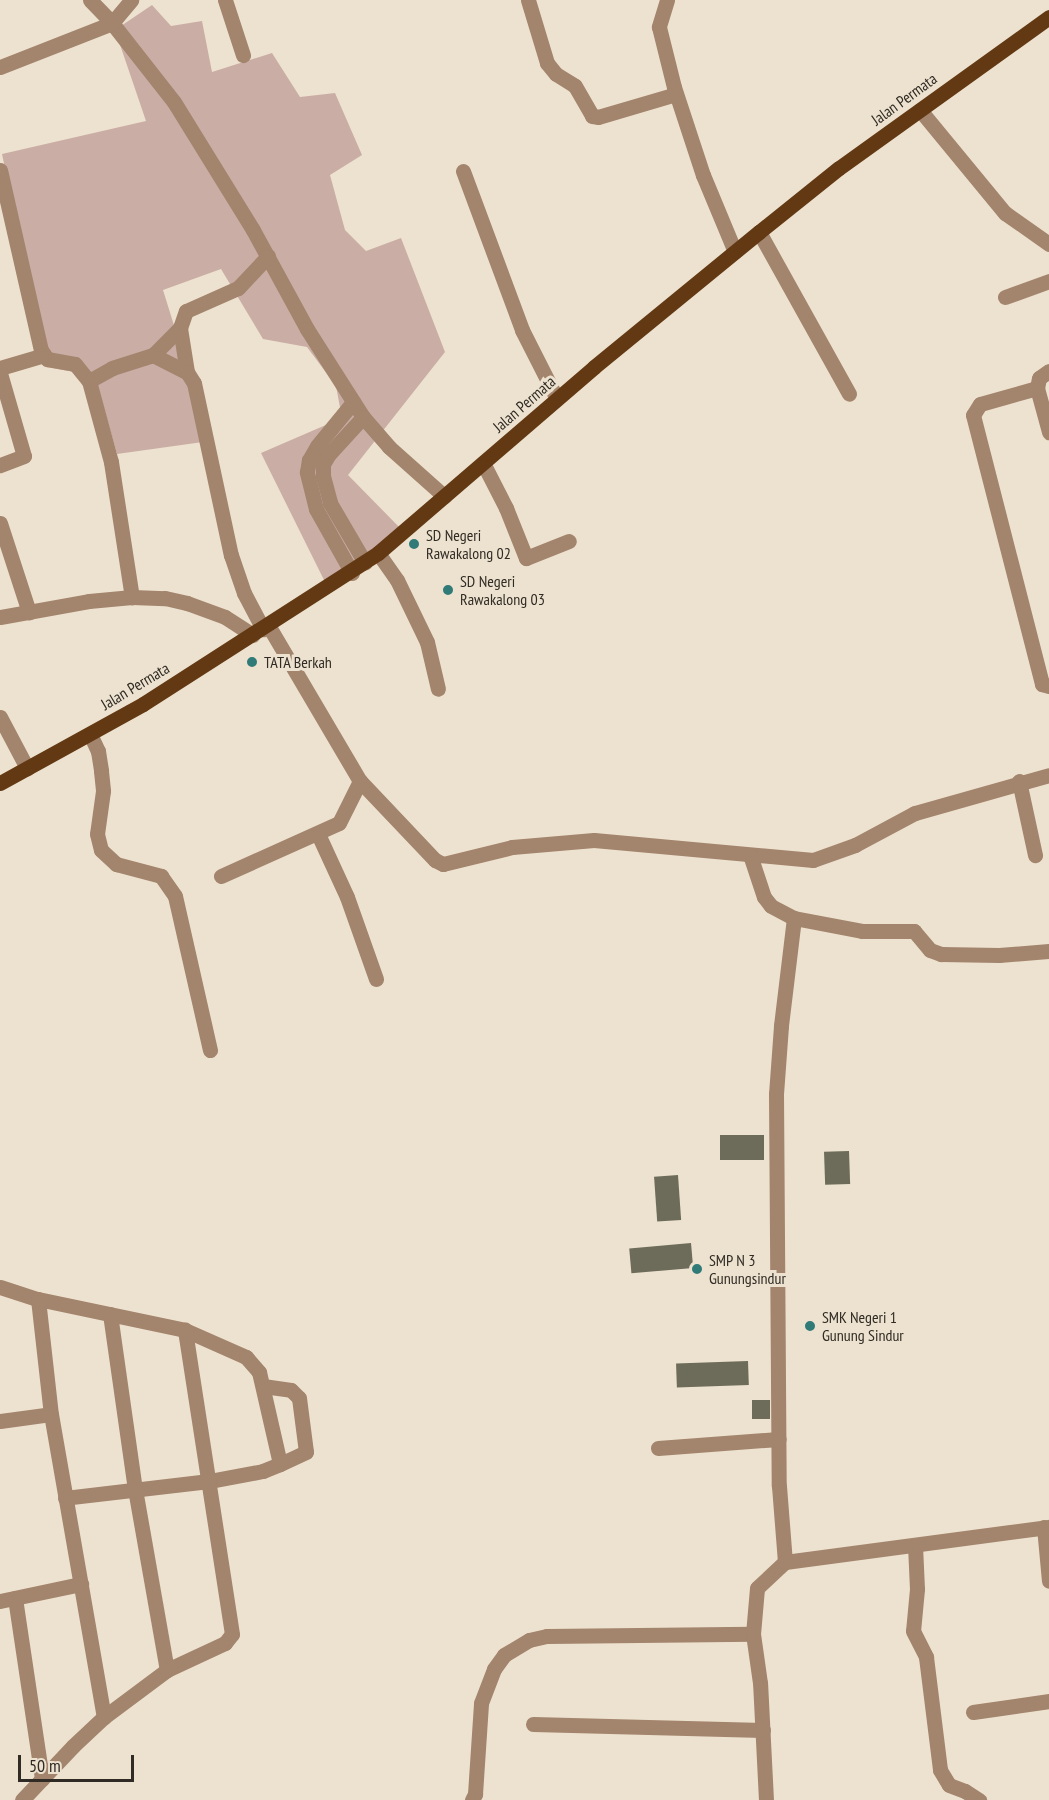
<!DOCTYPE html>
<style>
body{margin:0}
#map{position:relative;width:1049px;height:1800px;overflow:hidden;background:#ede2cf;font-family:"PT Sans Narrow",sans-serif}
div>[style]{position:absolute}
.green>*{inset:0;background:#caada5}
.building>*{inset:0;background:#6d6c5a;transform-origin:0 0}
.minor>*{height:15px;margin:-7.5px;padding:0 7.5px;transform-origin:7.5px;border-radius:7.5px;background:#a3846d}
.major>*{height:15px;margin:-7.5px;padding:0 7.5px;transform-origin:7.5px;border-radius:7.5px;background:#633914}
.dots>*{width:16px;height:16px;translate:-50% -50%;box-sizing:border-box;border:3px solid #ede2cf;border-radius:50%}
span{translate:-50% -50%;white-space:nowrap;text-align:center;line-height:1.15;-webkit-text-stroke:6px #ede2cf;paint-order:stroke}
.street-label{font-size:16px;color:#302b24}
.poi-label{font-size:16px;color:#302b24}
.left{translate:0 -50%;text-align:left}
.scale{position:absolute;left:18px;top:1755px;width:116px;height:27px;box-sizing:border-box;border:3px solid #302b24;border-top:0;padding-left:8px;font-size:18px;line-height:21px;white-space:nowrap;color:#302b24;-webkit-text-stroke:4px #ede2cf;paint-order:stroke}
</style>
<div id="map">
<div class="green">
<i style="clip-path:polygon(152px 5px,171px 26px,202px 21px,212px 72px,272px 53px,300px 97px,335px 93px,362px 155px,330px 175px,345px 230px,366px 251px,401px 238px,445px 352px,348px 475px,401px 529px,326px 584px,261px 453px,342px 418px,336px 386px,307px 347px,263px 339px,221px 269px,163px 290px,210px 441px,117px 454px,95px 376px,47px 367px,2px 154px,146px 121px,115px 30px)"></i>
</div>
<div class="building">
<i style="left:764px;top:1135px;width:25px;height:44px;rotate:90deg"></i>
<i style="left:849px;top:1151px;width:33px;height:25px;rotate:88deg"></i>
<i style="left:678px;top:1175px;width:45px;height:24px;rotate:86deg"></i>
<i style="left:691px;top:1243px;width:25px;height:62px;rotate:85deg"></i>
<i style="left:748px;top:1361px;width:24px;height:72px;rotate:88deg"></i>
<i style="left:752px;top:1400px;width:18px;height:19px"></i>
</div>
<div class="minor">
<i style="left:90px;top:0;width:32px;rotate:46deg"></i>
<i style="left:112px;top:23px;width:100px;rotate:51.9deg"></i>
<i style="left:174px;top:102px;width:150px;rotate:58.3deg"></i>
<i style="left:253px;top:230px;width:113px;rotate:61.4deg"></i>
<i style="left:307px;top:329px;width:104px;rotate:57.5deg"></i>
<i style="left:363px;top:417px;width:40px;rotate:49deg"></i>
<i style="left:389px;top:447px;width:74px;rotate:41.7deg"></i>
<i style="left:225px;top:0;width:58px;rotate:71.9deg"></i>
<i style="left:528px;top:0;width:66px;rotate:73.2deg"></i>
<i style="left:547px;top:63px;width:14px;rotate:51deg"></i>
<i style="left:556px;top:74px;width:22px;rotate:32deg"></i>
<i style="left:575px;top:86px;width:34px;rotate:60deg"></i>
<i style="left:592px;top:116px;width:6px;rotate:9deg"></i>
<i style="left:598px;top:117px;width:81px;rotate:-16.4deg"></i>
<i style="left:667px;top:0;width:28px;rotate:107deg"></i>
<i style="left:659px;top:27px;width:62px;rotate:76deg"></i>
<i style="left:674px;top:87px;width:93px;rotate:71.8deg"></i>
<i style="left:703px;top:175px;width:83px;rotate:67.4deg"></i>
<i style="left:0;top:67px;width:120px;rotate:-21.4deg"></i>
<i style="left:112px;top:23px;width:30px;rotate:-50deg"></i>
<i style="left:920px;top:110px;width:134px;rotate:50.5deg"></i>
<i style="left:1005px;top:213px;width:54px;rotate:35.2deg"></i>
<i style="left:0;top:170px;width:185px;rotate:77.2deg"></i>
<i style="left:41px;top:350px;width:11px;rotate:56deg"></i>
<i style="left:47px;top:359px;width:28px;rotate:10deg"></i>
<i style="left:75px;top:364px;width:22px;rotate:51deg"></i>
<i style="left:89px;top:381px;width:84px;rotate:74.8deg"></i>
<i style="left:111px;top:462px;width:137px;rotate:81.2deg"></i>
<i style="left:463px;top:171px;width:170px;rotate:69.6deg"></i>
<i style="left:522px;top:330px;width:77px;rotate:63.1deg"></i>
<i style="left:759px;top:232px;width:185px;rotate:60.9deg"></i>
<i style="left:1005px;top:297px;width:47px;rotate:-20deg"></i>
<i style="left:153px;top:355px;width:38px;rotate:-45deg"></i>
<i style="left:0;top:368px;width:46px;rotate:-16.5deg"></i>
<i style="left:1049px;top:371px;width:12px;rotate:145deg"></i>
<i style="left:1039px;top:378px;width:10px;rotate:101deg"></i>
<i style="left:1037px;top:388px;width:46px;rotate:74.7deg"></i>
<i style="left:187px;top:372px;width:45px;rotate:-99deg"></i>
<i style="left:180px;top:328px;width:18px;rotate:-71deg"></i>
<i style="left:186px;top:311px;width:57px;rotate:-23.9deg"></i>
<i style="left:238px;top:288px;width:44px;rotate:-46.8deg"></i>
<i style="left:0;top:373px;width:86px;rotate:73.9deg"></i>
<i style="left:24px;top:456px;width:26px;rotate:159deg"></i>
<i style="left:89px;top:381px;width:26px;rotate:-29deg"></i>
<i style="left:112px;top:368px;width:43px;rotate:-17.6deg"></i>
<i style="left:153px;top:355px;width:38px;rotate:27deg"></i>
<i style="left:187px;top:372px;width:13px;rotate:58deg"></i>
<i style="left:194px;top:383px;width:176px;rotate:77.9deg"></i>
<i style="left:231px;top:555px;width:40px;rotate:71.1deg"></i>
<i style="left:244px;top:593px;width:41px;rotate:62.2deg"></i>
<i style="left:1037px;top:388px;width:59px;rotate:164.3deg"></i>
<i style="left:980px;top:404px;width:13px;rotate:122deg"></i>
<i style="left:973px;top:415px;width:278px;rotate:75.6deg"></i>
<i style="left:1042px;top:684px;width:7px;rotate:16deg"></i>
<i style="left:363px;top:417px;width:50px;rotate:132.6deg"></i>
<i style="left:329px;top:454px;width:12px;rotate:121deg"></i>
<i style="left:323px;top:464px;width:12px;rotate:90deg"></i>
<i style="left:323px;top:476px;width:28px;rotate:75deg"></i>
<i style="left:330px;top:503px;width:69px;rotate:59.7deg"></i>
<i style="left:483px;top:463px;width:51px;rotate:62.9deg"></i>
<i style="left:506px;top:508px;width:54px;rotate:68.2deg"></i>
<i style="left:526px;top:558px;width:46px;rotate:-21.6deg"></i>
<i style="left:0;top:523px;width:94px;rotate:72deg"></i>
<i style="left:378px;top:553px;width:33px;rotate:55deg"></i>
<i style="left:397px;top:580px;width:69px;rotate:64.2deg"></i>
<i style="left:427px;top:642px;width:48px;rotate:76.8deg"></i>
<i style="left:352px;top:573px;width:73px;rotate:-119.4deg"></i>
<i style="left:316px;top:509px;width:38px;rotate:-104deg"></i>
<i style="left:307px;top:472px;width:12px;rotate:-81deg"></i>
<i style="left:309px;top:460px;width:16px;rotate:-60deg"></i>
<i style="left:317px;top:446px;width:57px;rotate:-50.7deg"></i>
<i style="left:0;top:617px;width:90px;rotate:-10.2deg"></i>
<i style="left:89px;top:601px;width:43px;rotate:-5.3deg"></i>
<i style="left:132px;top:597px;width:33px;rotate:2deg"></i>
<i style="left:165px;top:598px;width:23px;rotate:13deg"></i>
<i style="left:187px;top:603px;width:40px;rotate:20.2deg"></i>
<i style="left:225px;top:617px;width:33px;rotate:33deg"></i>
<i style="left:268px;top:625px;width:181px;rotate:59.5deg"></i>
<i style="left:360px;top:781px;width:109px;rotate:46.5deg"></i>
<i style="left:435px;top:860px;width:9px;rotate:27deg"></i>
<i style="left:443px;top:864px;width:71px;rotate:-13.8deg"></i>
<i style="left:512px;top:847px;width:82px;rotate:-4.9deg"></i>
<i style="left:594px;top:840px;width:220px;rotate:5.2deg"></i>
<i style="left:813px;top:860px;width:45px;rotate:-19.7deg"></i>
<i style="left:855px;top:845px;width:68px;rotate:-28.1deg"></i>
<i style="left:915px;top:813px;width:139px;rotate:-15.8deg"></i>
<i style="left:0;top:717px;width:58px;rotate:62.1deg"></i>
<i style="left:90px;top:734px;width:19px;rotate:65deg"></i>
<i style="left:98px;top:751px;width:20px;rotate:81deg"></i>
<i style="left:101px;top:771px;width:20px;rotate:84deg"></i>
<i style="left:103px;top:791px;width:43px;rotate:97.9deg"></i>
<i style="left:97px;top:834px;width:16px;rotate:76deg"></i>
<i style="left:101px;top:850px;width:21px;rotate:43deg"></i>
<i style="left:116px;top:864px;width:47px;rotate:14.9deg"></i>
<i style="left:161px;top:876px;width:24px;rotate:55deg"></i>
<i style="left:175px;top:896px;width:158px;rotate:77.2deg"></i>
<i style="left:1019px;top:781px;width:76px;rotate:77.8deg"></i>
<i style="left:318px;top:834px;width:69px;rotate:65.3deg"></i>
<i style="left:347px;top:897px;width:87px;rotate:70.5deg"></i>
<i style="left:750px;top:855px;width:44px;rotate:71.6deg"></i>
<i style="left:764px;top:897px;width:11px;rotate:52deg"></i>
<i style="left:771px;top:906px;width:26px;rotate:28deg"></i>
<i style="left:794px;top:918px;width:109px;rotate:96.9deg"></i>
<i style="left:781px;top:1026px;width:68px;rotate:94.2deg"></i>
<i style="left:776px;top:1094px;width:392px;rotate:89.6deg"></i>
<i style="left:779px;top:1486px;width:76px;rotate:85.5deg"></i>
<i style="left:221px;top:876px;width:129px;rotate:-24.2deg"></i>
<i style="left:339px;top:823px;width:47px;rotate:-63.4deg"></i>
<i style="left:794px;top:918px;width:69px;rotate:10.8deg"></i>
<i style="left:862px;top:931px;width:52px"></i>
<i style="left:914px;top:931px;width:25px;rotate:50deg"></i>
<i style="left:930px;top:950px;width:12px;rotate:20deg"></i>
<i style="left:941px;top:954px;width:58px;rotate:1deg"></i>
<i style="left:999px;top:955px;width:50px;rotate:-4.6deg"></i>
<i style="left:0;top:1287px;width:40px;rotate:18deg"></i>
<i style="left:38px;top:1299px;width:150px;rotate:11.9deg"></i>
<i style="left:185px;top:1330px;width:67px;rotate:23.9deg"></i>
<i style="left:246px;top:1357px;width:20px;rotate:49deg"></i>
<i style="left:259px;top:1372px;width:94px;rotate:77.1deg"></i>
<i style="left:280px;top:1464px;width:18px;rotate:158deg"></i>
<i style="left:263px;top:1471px;width:55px;rotate:169.5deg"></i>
<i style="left:209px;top:1481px;width:145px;rotate:173.3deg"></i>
<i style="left:38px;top:1299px;width:116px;rotate:83.6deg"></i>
<i style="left:51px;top:1414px;width:308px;rotate:80.1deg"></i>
<i style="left:110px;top:1314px;width:177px;rotate:81.9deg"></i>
<i style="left:135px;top:1489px;width:184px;rotate:80deg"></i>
<i style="left:263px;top:1386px;width:28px;rotate:8deg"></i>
<i style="left:291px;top:1390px;width:11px;rotate:45deg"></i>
<i style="left:299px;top:1398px;width:54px;rotate:82.6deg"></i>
<i style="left:306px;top:1452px;width:29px;rotate:155deg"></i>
<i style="left:0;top:1421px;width:51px;rotate:-7.8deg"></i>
<i style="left:658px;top:1448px;width:121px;rotate:-4.3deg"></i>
<i style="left:1044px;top:1527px;width:54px;rotate:84.7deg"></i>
<i style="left:915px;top:1545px;width:44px;rotate:87.4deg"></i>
<i style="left:917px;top:1589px;width:42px;rotate:95.4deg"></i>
<i style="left:913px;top:1631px;width:29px;rotate:63deg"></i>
<i style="left:926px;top:1657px;width:114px;rotate:82.9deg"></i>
<i style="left:940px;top:1770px;width:17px;rotate:59deg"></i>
<i style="left:949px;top:1785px;width:17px;rotate:21deg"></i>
<i style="left:965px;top:1791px;width:17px;rotate:33deg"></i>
<i style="left:15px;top:1598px;width:183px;rotate:81.5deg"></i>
<i style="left:0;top:1601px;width:83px;rotate:-11.9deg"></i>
<i style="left:973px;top:1712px;width:77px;rotate:-8.2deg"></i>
<i style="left:533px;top:1724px;width:230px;rotate:1.5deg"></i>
<i style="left:22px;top:1800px;width:74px;rotate:-46.6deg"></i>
<i style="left:73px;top:1746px;width:42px;rotate:-43.1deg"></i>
<i style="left:104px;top:1717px;width:79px;rotate:-36.7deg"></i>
<i style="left:167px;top:1670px;width:64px;rotate:-25deg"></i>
<i style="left:225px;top:1643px;width:11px;rotate:-52deg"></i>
<i style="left:232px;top:1634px;width:308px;rotate:-98.8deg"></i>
<i style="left:472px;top:1800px;width:7px;rotate:-63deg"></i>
<i style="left:475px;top:1794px;width:91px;rotate:-86.2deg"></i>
<i style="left:481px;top:1703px;width:36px;rotate:-69deg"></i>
<i style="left:494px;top:1669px;width:17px;rotate:-54deg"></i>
<i style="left:504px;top:1655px;width:29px;rotate:-31deg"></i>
<i style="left:529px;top:1640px;width:18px;rotate:-13deg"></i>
<i style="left:547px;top:1636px;width:206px;rotate:-0.6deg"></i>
<i style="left:766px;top:1800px;width:117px;rotate:-92.9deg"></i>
<i style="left:760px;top:1683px;width:49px;rotate:-98.1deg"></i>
<i style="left:753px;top:1634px;width:46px;rotate:-85deg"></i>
<i style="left:757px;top:1588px;width:38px;rotate:-43deg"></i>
<i style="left:785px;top:1562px;width:266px;rotate:-7.6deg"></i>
</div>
<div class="major">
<i style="left:0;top:783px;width:163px;rotate:-28.9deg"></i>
<i style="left:143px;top:704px;width:279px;rotate:-32.7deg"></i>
<i style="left:378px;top:553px;width:285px;rotate:-40.7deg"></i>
<i style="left:594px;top:367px;width:213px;rotate:-39.3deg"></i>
<i style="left:759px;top:232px;width:102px;rotate:-38.7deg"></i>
<i style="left:839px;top:168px;width:259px;rotate:-35.7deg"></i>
</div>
<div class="dots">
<i style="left:414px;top:544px;background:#307a78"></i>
<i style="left:448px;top:590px;background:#307a78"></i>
<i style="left:252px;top:662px;background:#307a78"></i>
<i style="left:697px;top:1269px;background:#307a78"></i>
<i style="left:810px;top:1326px;background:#307a78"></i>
</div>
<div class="street-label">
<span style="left:904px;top:99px;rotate:-36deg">Jalan Permata</span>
<span style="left:524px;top:404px;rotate:-41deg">Jalan Permata</span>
<span style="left:135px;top:686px;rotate:-31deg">Jalan Permata</span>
</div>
<div class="poi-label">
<span class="left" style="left:426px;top:544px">SD Negeri<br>Rawakalong 02</span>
<span class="left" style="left:460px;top:590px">SD Negeri<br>Rawakalong 03</span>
<span class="left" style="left:264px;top:662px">TATA Berkah</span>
<span class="left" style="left:709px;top:1269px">SMP N 3<br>Gunungsindur</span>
<span class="left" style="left:822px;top:1326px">SMK Negeri 1<br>Gunung Sindur</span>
</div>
<div class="scale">50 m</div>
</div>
